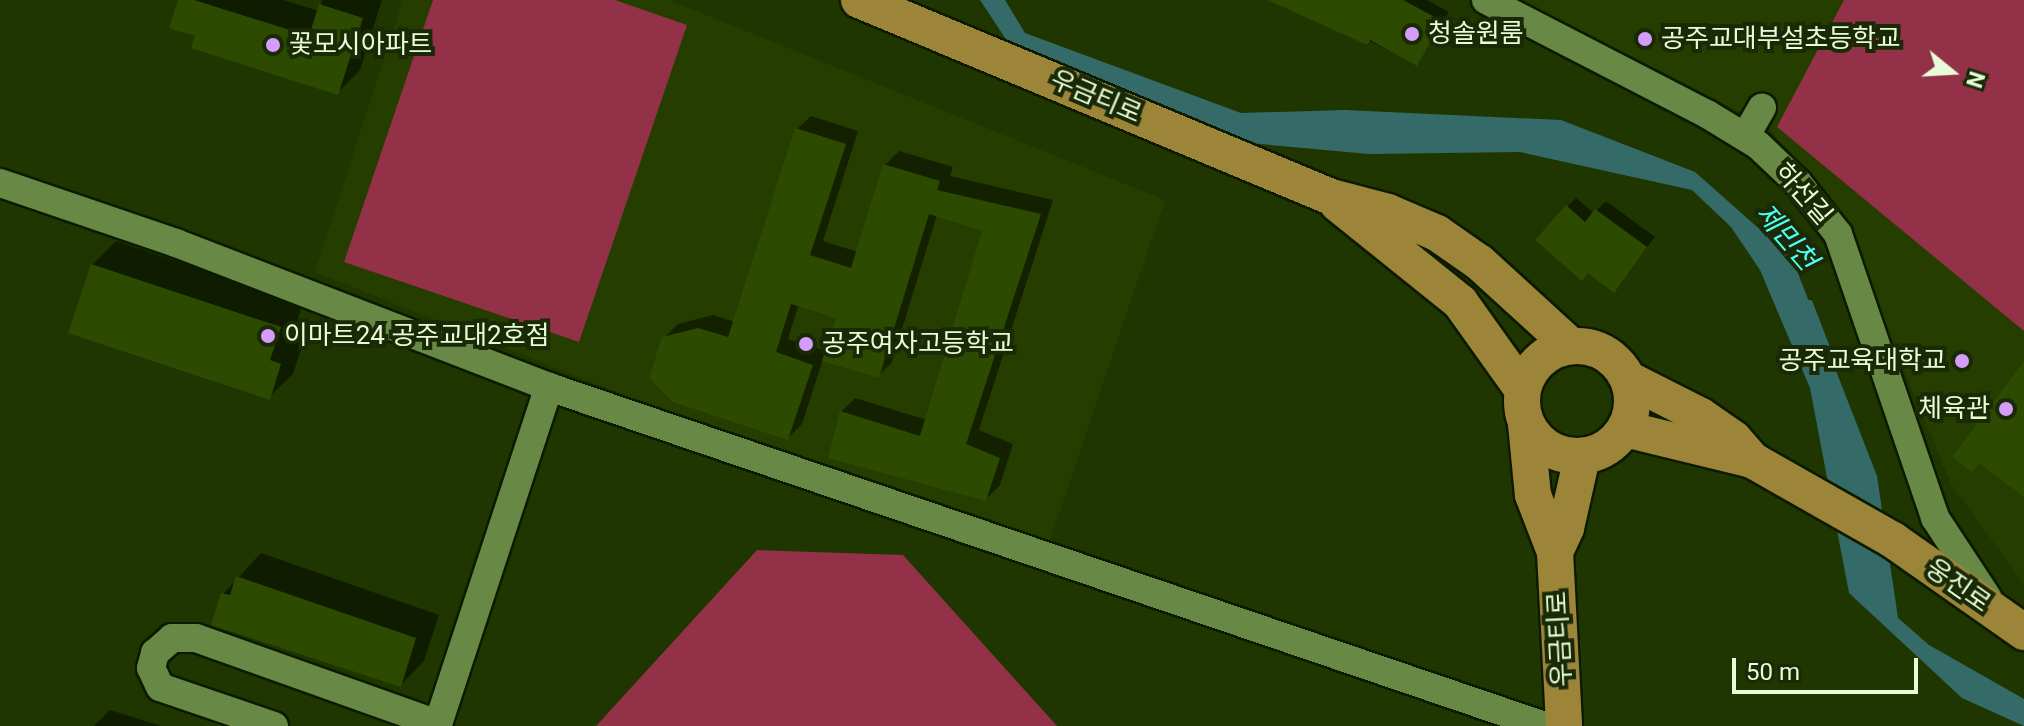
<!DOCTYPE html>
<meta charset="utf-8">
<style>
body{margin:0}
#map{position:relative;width:2024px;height:726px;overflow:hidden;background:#1f3600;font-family:Roboto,"Noto Sans KR",sans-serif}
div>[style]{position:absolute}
.built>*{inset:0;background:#253e00}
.green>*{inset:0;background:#923147}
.water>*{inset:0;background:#346b68}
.shadow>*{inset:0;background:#0007}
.stream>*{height:7px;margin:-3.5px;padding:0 3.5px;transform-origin:3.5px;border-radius:3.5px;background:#346b68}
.building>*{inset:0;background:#2d4b00}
.roads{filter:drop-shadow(2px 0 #0c1b00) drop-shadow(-2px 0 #0c1b00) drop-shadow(0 2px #0c1b00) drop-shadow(0 -2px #0c1b00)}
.minor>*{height:28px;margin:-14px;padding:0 14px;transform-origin:14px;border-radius:14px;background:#688945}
.major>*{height:36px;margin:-18px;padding:0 18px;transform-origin:18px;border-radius:18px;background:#9c8539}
.major>.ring{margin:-18px;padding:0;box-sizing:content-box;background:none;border:36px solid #9c8539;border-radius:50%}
.dots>*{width:22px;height:22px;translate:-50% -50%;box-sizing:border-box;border:4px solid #1a2a06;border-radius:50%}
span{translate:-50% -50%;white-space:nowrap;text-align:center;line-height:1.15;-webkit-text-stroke:8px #1a2a06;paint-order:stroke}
.poi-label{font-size:26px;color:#e8fcd8}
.left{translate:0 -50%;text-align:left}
.right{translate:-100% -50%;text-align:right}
.street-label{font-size:26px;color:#e8fcd8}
.water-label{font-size:28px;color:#4dfff7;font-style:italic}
.north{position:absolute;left:1912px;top:32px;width:80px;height:80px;-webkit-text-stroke:6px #1a2a06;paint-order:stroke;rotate:108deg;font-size:22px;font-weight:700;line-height:32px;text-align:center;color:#e8fcd8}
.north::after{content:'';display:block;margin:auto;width:28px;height:36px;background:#e8fcd8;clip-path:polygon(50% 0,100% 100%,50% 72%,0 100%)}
.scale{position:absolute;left:1732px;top:658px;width:186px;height:36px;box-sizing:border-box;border:4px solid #e8fcd8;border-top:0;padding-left:10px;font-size:24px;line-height:28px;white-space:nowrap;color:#e8fcd8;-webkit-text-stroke:6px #1a2a06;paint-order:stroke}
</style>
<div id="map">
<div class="built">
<i style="clip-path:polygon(403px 0,669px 0,1165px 200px,1046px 552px,677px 416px,315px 272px)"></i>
<i style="clip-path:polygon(1519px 0,2024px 0,2024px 584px,1951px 484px,1850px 237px,1768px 126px)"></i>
</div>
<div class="green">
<i style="clip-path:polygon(433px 0,615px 0,687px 25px,579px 342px,344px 262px)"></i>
<i style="clip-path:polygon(1844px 0,2024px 0,2024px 331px,1777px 127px)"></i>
<i style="clip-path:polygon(757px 550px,903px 555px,1057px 726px,596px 726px)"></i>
</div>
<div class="water">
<i style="clip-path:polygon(980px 0,1005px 0,1025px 33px,1241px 113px,1345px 110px,1561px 120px,1695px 172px,1792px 258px,1877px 476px,1898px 618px,1929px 645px,2024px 699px,2024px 726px,1962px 698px,1849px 593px,1810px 388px,1760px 270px,1731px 227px,1692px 190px,1520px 152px,1369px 154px,1238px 142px,1013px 50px)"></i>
</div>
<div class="shadow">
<i style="clip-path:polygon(180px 0,284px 0,319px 11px,322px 0,382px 0,360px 70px,338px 92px,198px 35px)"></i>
<i style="clip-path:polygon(1279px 0,1427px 0,1449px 12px,1417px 63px)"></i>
<i style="clip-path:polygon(evenodd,811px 116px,858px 131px,823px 241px,858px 252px,885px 165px,899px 151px,953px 167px,950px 176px,1053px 200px,979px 430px,1013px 444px,1000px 485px,986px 499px,841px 412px,855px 398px,927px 420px,985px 229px,937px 215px,892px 362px,878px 376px,823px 359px,802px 424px,788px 438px,664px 338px,678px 324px,713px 315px,735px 322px,797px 129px,811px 116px,799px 304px,838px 317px,827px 351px,788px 339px,799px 304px)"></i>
<i style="clip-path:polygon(1576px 198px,1594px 213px,1606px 201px,1655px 237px,1614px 290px,1567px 207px)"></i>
<i style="clip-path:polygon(116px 241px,303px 303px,292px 337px,304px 340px,293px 374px,269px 397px,92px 265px)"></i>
<i style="clip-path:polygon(261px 553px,439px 615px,424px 661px,401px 685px,223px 594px)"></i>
<i style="clip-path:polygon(110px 710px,161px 726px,94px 726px)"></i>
</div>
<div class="stream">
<i style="left:1809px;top:303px;width:56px;rotate:69deg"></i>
</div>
<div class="building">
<i style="clip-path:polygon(178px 0,194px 0,309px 36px,319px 4px,363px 18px,338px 95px,191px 48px,195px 36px,169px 28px)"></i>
<i style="clip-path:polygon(1268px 0,1403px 0,1442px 21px,1417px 66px,1370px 40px,1367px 45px)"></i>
<i style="clip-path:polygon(795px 128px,846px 144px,810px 255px,851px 268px,883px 164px,940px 181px,937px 190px,1041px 214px,966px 444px,1000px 458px,986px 501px,828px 458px,840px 411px,920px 436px,982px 231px,929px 214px,879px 378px,822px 361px,836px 318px,791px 304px,776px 352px,813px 365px,788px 440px,673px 402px,649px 378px,662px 337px,698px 328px,728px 337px)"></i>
<i style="clip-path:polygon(1566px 205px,1585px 222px,1595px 209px,1647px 247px,1614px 293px,1588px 273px,1582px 281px,1535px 240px)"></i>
<i style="clip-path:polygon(91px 264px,281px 327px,270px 360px,281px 364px,270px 400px,68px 333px)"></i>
<i style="clip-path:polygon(2024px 361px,2024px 497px,1979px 463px,1972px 472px,1952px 457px)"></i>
<i style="clip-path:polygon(236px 576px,416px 638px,401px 687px,211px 625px,221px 593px,230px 595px)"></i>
</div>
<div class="roads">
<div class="minor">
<i style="left:1486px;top:0;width:249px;rotate:27.3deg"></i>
<i style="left:1707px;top:114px;width:60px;rotate:31.3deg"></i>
<i style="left:1758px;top:145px;width:55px;rotate:43.5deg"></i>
<i style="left:1798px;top:183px;width:65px;rotate:51.9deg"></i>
<i style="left:1838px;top:234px;width:300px;rotate:71.1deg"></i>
<i style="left:1935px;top:518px;width:95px;rotate:56.6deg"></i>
<i style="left:1745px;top:137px;width:34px;rotate:-60deg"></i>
<i style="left:0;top:183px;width:186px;rotate:18.8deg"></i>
<i style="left:176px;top:243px;width:400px;rotate:21.1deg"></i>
<i style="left:549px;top:387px;width:1052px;rotate:18.8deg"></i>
<i style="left:274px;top:726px;width:120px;rotate:-161.1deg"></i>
<i style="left:160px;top:687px;width:21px;rotate:-115deg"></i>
<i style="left:151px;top:668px;width:16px;rotate:-75deg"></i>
<i style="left:155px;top:653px;width:23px;rotate:-41deg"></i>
<i style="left:172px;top:638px;width:24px"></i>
<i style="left:196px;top:638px;width:257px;rotate:19.6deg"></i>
<i style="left:438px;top:724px;width:355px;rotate:-71.8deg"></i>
</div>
<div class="major">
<i style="left:859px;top:0;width:511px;rotate:22.65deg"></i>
<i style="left:1331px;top:197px;width:59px;rotate:14.7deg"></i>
<i style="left:1388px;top:212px;width:53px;rotate:23.2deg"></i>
<i style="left:1437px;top:233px;width:52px;rotate:34.9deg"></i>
<i style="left:1480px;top:263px;width:123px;rotate:42.4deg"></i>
<i style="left:1338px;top:204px;width:156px;rotate:38.8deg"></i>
<i style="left:1460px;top:302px;width:107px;rotate:54.5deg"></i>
<i class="ring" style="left:1522px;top:346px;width:74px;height:74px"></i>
<i style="left:1628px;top:379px;width:82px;rotate:26.9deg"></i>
<i style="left:1701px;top:416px;width:40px;rotate:34.9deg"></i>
<i style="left:1734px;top:439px;width:28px;rotate:49deg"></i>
<i style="left:1526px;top:424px;width:71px;rotate:84.4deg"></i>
<i style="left:1533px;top:495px;width:61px;rotate:68.9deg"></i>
<i style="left:1555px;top:552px;width:174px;rotate:87deg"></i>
<i style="left:1625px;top:429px;width:131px;rotate:13.7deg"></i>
<i style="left:1752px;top:460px;width:162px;rotate:29.6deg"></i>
<i style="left:1893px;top:540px;width:160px;rotate:35.1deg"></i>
<i style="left:1555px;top:552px;width:26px;rotate:-65deg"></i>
<i style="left:1566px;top:528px;width:73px;rotate:-77.3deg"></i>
</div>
</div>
<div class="dots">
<i style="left:1412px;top:34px;background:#d49cfb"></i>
<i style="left:1645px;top:39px;background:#d49cfb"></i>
<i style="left:273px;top:45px;background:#d49cfb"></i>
<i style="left:268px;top:336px;background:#d49cfb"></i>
<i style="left:806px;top:344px;background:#d49cfb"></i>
<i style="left:1962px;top:361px;background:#d49cfb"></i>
<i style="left:2006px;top:409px;background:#d49cfb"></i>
</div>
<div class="poi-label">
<span class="left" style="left:1428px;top:34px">청솔원룸</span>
<span class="left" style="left:1661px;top:39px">공주교대부설초등학교</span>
<span class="left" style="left:289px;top:45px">꽃모시아파트</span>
<span class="left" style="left:284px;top:336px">이마트24 공주교대2호점</span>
<span class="left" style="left:822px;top:344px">공주여자고등학교</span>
<span class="right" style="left:1946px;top:361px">공주교육대학교</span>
<span class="right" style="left:1990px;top:409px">체육관</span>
</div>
<div class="street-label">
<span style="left:1096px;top:97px;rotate:23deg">우금티로</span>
<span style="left:1803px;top:194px;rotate:49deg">하선길</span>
<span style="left:1958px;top:586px;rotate:35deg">웅진로</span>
<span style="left:1560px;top:639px;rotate:-93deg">우금티로</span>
</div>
<div class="water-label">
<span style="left:1786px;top:237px;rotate:49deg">제민천</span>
</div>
<div class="north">N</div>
<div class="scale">50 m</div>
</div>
